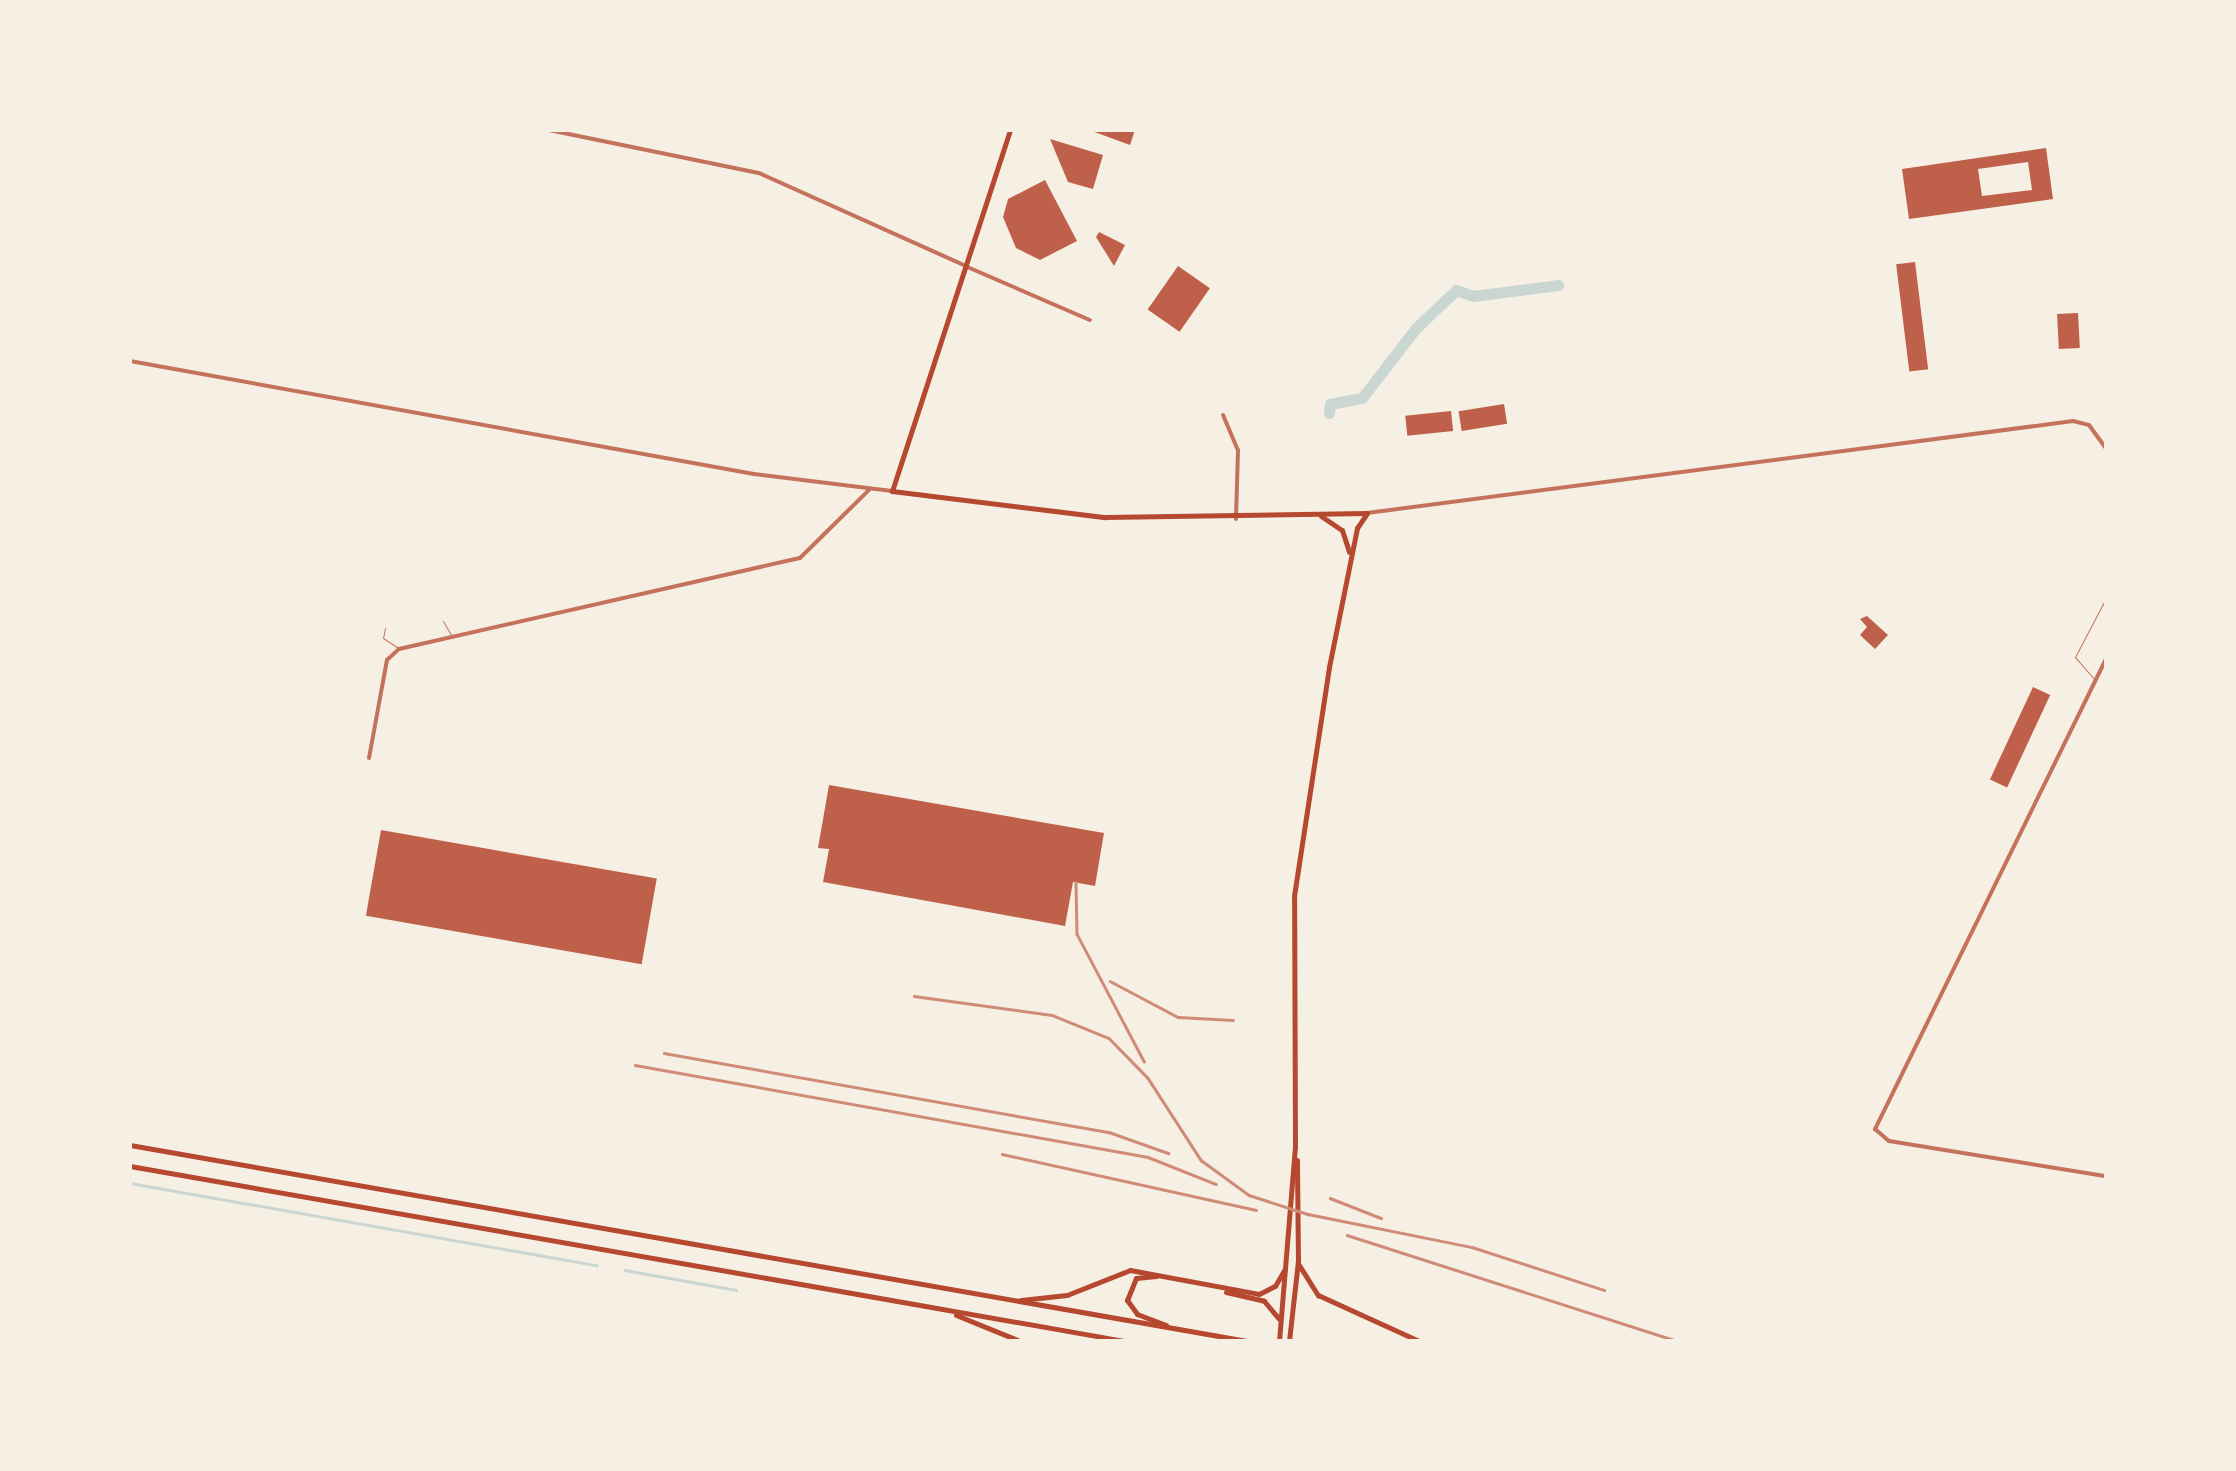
<!DOCTYPE html>
<style>
body{margin:0}
#map{position:relative;width:2236px;height:1471px;overflow:hidden;background:#f6efe4;font-family:"DejaVu Sans",sans-serif}
div>[style]{position:absolute}
.stream>*{height:2.5px;margin:-1.25px;padding:0 1.25px;transform-origin:1.25px;border-radius:1.25px;background:#c9d6d2}
.river>*{height:11px;margin:-5.5px;padding:0 5.5px;transform-origin:5.5px;border-radius:5.5px;background:#c9d6d2}
.building>*{inset:0;background:#bf614a;transform-origin:0 0}
.service>*{height:1px;margin:-0.5px;padding:0 0.5px;transform-origin:0.5px;border-radius:0.5px;background:#c5725c}
.minor>*{height:4px;margin:-2px;padding:0 2px;transform-origin:2px;border-radius:2px;background:#c5725c}
.tertiary>*{height:4px;margin:-2px;padding:0 2px;transform-origin:2px;border-radius:2px;background:#c5725c}
.secondary>*{height:5px;margin:-2.5px;padding:0 2.5px;transform-origin:2.5px;border-radius:2.5px;background:#b5482f}
.trunk>*{height:5px;margin:-2.5px;padding:0 2.5px;transform-origin:2.5px;border-radius:2.5px;background:#b5482f}
.rail>*{height:2.5px;margin:-1.25px;padding:0 1.25px;transform-origin:1.25px;border-radius:1.25px;background:#cf8b77}
span{translate:-50% -50%;white-space:nowrap;text-align:center;line-height:1.15;-webkit-text-stroke:9px #f6efe4;paint-order:stroke}
.frame{position:absolute;inset:0;border:132px solid #f6efe4;pointer-events:none}
</style>
<div id="map">
<div class="stream">
<i style="left:130px;top:1183px;width:474px;rotate:10deg"></i>
<i style="left:625px;top:1270px;width:113px;rotate:10.2deg"></i>
</div>
<div class="river">
<i style="left:1329px;top:413px;width:9px;rotate:-84deg"></i>
<i style="left:1330px;top:404px;width:33px;rotate:-11deg"></i>
<i style="left:1362px;top:398px;width:88px;rotate:-52.4deg"></i>
<i style="left:1416px;top:328px;width:55px;rotate:-43.5deg"></i>
<i style="left:1456px;top:290px;width:18px;rotate:19deg"></i>
<i style="left:1473px;top:296px;width:86px;rotate:-7.4deg"></i>
</div>
<div class="building">
<i style="clip-path:polygon(1089px 130px,1135px 130px,1130px 145px)"></i>
<i style="clip-path:polygon(1050px 139px,1103px 155px,1093px 189px,1068px 182px)"></i>
<i style="clip-path:polygon(evenodd,2046px 148px,2053px 199px,1909px 219px,1902px 169px,2046px 148px,2028px 162px,2032px 190px,1982px 196px,1978px 169px,2028px 162px)"></i>
<i style="clip-path:polygon(1045px 180px,1077px 241px,1040px 260px,1016px 248px,1003px 217px,1008px 199px)"></i>
<i style="clip-path:polygon(1099px 232px,1125px 245px,1114px 266px,1096px 237px)"></i>
<i style="left:1915px;top:262px;width:108px;height:19px;rotate:83deg"></i>
<i style="left:1178px;top:266px;width:39px;height:53px;rotate:35deg"></i>
<i style="left:2078px;top:313px;width:35px;height:21px;rotate:87deg"></i>
<i style="left:1504px;top:404px;width:20px;height:46px;rotate:81deg"></i>
<i style="left:1451px;top:411px;width:20px;height:46px;rotate:84deg"></i>
<i style="clip-path:polygon(1867px 616px,1888px 635px,1875px 649px,1860px 635px,1867px 627px,1860px 619px)"></i>
<i style="left:2033px;top:687px;width:19px;height:102px;rotate:25deg"></i>
<i style="clip-path:polygon(829px 785px,1104px 833px,1095px 886px,1073px 882px,1065px 926px,823px 882px,829px 849px,818px 848px)"></i>
<i style="left:381px;top:830px;width:280px;height:87px;rotate:10deg"></i>
</div>
<div class="service">
<i style="left:443px;top:621px;width:16px;rotate:60deg"></i>
<i style="left:385px;top:628px;width:10px;rotate:101deg"></i>
<i style="left:383px;top:638px;width:17px;rotate:33deg"></i>
<i style="left:2095px;top:680px;width:30px;rotate:-131deg"></i>
<i style="left:2075px;top:657px;width:67px;rotate:-62.3deg"></i>
</div>
<div class="minor">
<i style="left:965px;top:266px;width:136px;rotate:23.4deg"></i>
<i style="left:1223px;top:415px;width:38px;rotate:67deg"></i>
<i style="left:1238px;top:450px;width:69px;rotate:91.7deg"></i>
<i style="left:369px;top:758px;width:100px;rotate:-79.6deg"></i>
<i style="left:387px;top:660px;width:16px;rotate:-43deg"></i>
<i style="left:399px;top:649px;width:411px;rotate:-12.8deg"></i>
<i style="left:800px;top:558px;width:97px;rotate:-44.6deg"></i>
</div>
<div class="tertiary">
<i style="left:549px;top:130px;width:214px;rotate:11.6deg"></i>
<i style="left:759px;top:173px;width:225px;rotate:24.2deg"></i>
<i style="left:130px;top:361px;width:634px;rotate:10.26deg"></i>
<i style="left:754px;top:474px;width:139px;rotate:7deg"></i>
<i style="left:1367px;top:513px;width:712px;rotate:-7.42deg"></i>
<i style="left:2073px;top:421px;width:16px;rotate:14deg"></i>
<i style="left:2089px;top:425px;width:29px;rotate:54deg"></i>
<i style="left:2106px;top:659px;width:524px;rotate:116.17deg"></i>
<i style="left:1875px;top:1129px;width:18px;rotate:41deg"></i>
<i style="left:1889px;top:1141px;width:220px;rotate:9.2deg"></i>
</div>
<div class="secondary">
<i style="left:1010px;top:130px;width:380px;rotate:108.1deg"></i>
<i style="left:892px;top:491px;width:215px;rotate:7deg"></i>
<i style="left:1105px;top:517px;width:262px;rotate:-0.9deg"></i>
<i style="left:1321px;top:516px;width:25px;rotate:34deg"></i>
<i style="left:1342px;top:530px;width:23px;rotate:72deg"></i>
<i style="left:1299px;top:1265px;width:36px;rotate:58deg"></i>
<i style="left:1318px;top:1295px;width:111px;rotate:24.5deg"></i>
<i style="left:1156px;top:1276px;width:20px;rotate:174deg"></i>
<i style="left:1136px;top:1278px;width:24px;rotate:112deg"></i>
<i style="left:1127px;top:1300px;width:17px;rotate:54deg"></i>
<i style="left:1137px;top:1314px;width:31px;rotate:21deg"></i>
<i style="left:1226px;top:1292px;width:39px;rotate:13deg"></i>
<i style="left:1264px;top:1301px;width:23px;rotate:50deg"></i>
<i style="left:1021px;top:1300px;width:46px;rotate:-6.2deg"></i>
<i style="left:1067px;top:1295px;width:68px;rotate:-21.6deg"></i>
<i style="left:1130px;top:1270px;width:131px;rotate:10.5deg"></i>
<i style="left:1259px;top:1294px;width:18px;rotate:-27deg"></i>
<i style="left:1275px;top:1286px;width:20px;rotate:-60deg"></i>
<i style="left:1279px;top:1341px;width:195px;rotate:-85.3deg"></i>
<i style="left:1295px;top:1147px;width:251px;rotate:-90.2deg"></i>
<i style="left:1294px;top:896px;width:232px;rotate:-81.3deg"></i>
<i style="left:1329px;top:667px;width:142px;rotate:-78.6deg"></i>
<i style="left:1357px;top:528px;width:18px;rotate:-56deg"></i>
<i style="left:1289px;top:1341px;width:81px;rotate:-83.6deg"></i>
<i style="left:1298px;top:1261px;width:101px;rotate:-90.6deg"></i>
</div>
<div class="trunk">
<i style="left:130px;top:1145px;width:1134px;rotate:9.95deg"></i>
<i style="left:130px;top:1166px;width:1009px;rotate:9.98deg"></i>
<i style="left:956px;top:1315px;width:69px;rotate:22.1deg"></i>
</div>
<div class="rail">
<i style="left:1076px;top:882px;width:52px;rotate:88.9deg"></i>
<i style="left:1077px;top:934px;width:144px;rotate:62.2deg"></i>
<i style="left:1110px;top:981px;width:77px;rotate:27.9deg"></i>
<i style="left:1178px;top:1017px;width:55px;rotate:3.1deg"></i>
<i style="left:914px;top:996px;width:139px;rotate:7.8deg"></i>
<i style="left:1052px;top:1015px;width:61px;rotate:22deg"></i>
<i style="left:1109px;top:1038px;width:56px;rotate:45.7deg"></i>
<i style="left:1148px;top:1078px;width:98px;rotate:57.1deg"></i>
<i style="left:1201px;top:1160px;width:59px;rotate:36.1deg"></i>
<i style="left:1249px;top:1195px;width:62px;rotate:17.9deg"></i>
<i style="left:1308px;top:1214px;width:167px;rotate:11.4deg"></i>
<i style="left:1472px;top:1247px;width:139px;rotate:18deg"></i>
<i style="left:664px;top:1053px;width:452px;rotate:10.1deg"></i>
<i style="left:1109px;top:1132px;width:63px;rotate:19.6deg"></i>
<i style="left:635px;top:1065px;width:521px;rotate:10.17deg"></i>
<i style="left:1148px;top:1157px;width:73px;rotate:21.7deg"></i>
<i style="left:1002px;top:1154px;width:260px;rotate:12.4deg"></i>
<i style="left:1330px;top:1198px;width:55px;rotate:21.4deg"></i>
<i style="left:1347px;top:1235px;width:348px;rotate:17.8deg"></i>
</div>
<div class="frame"></div>
</div>
